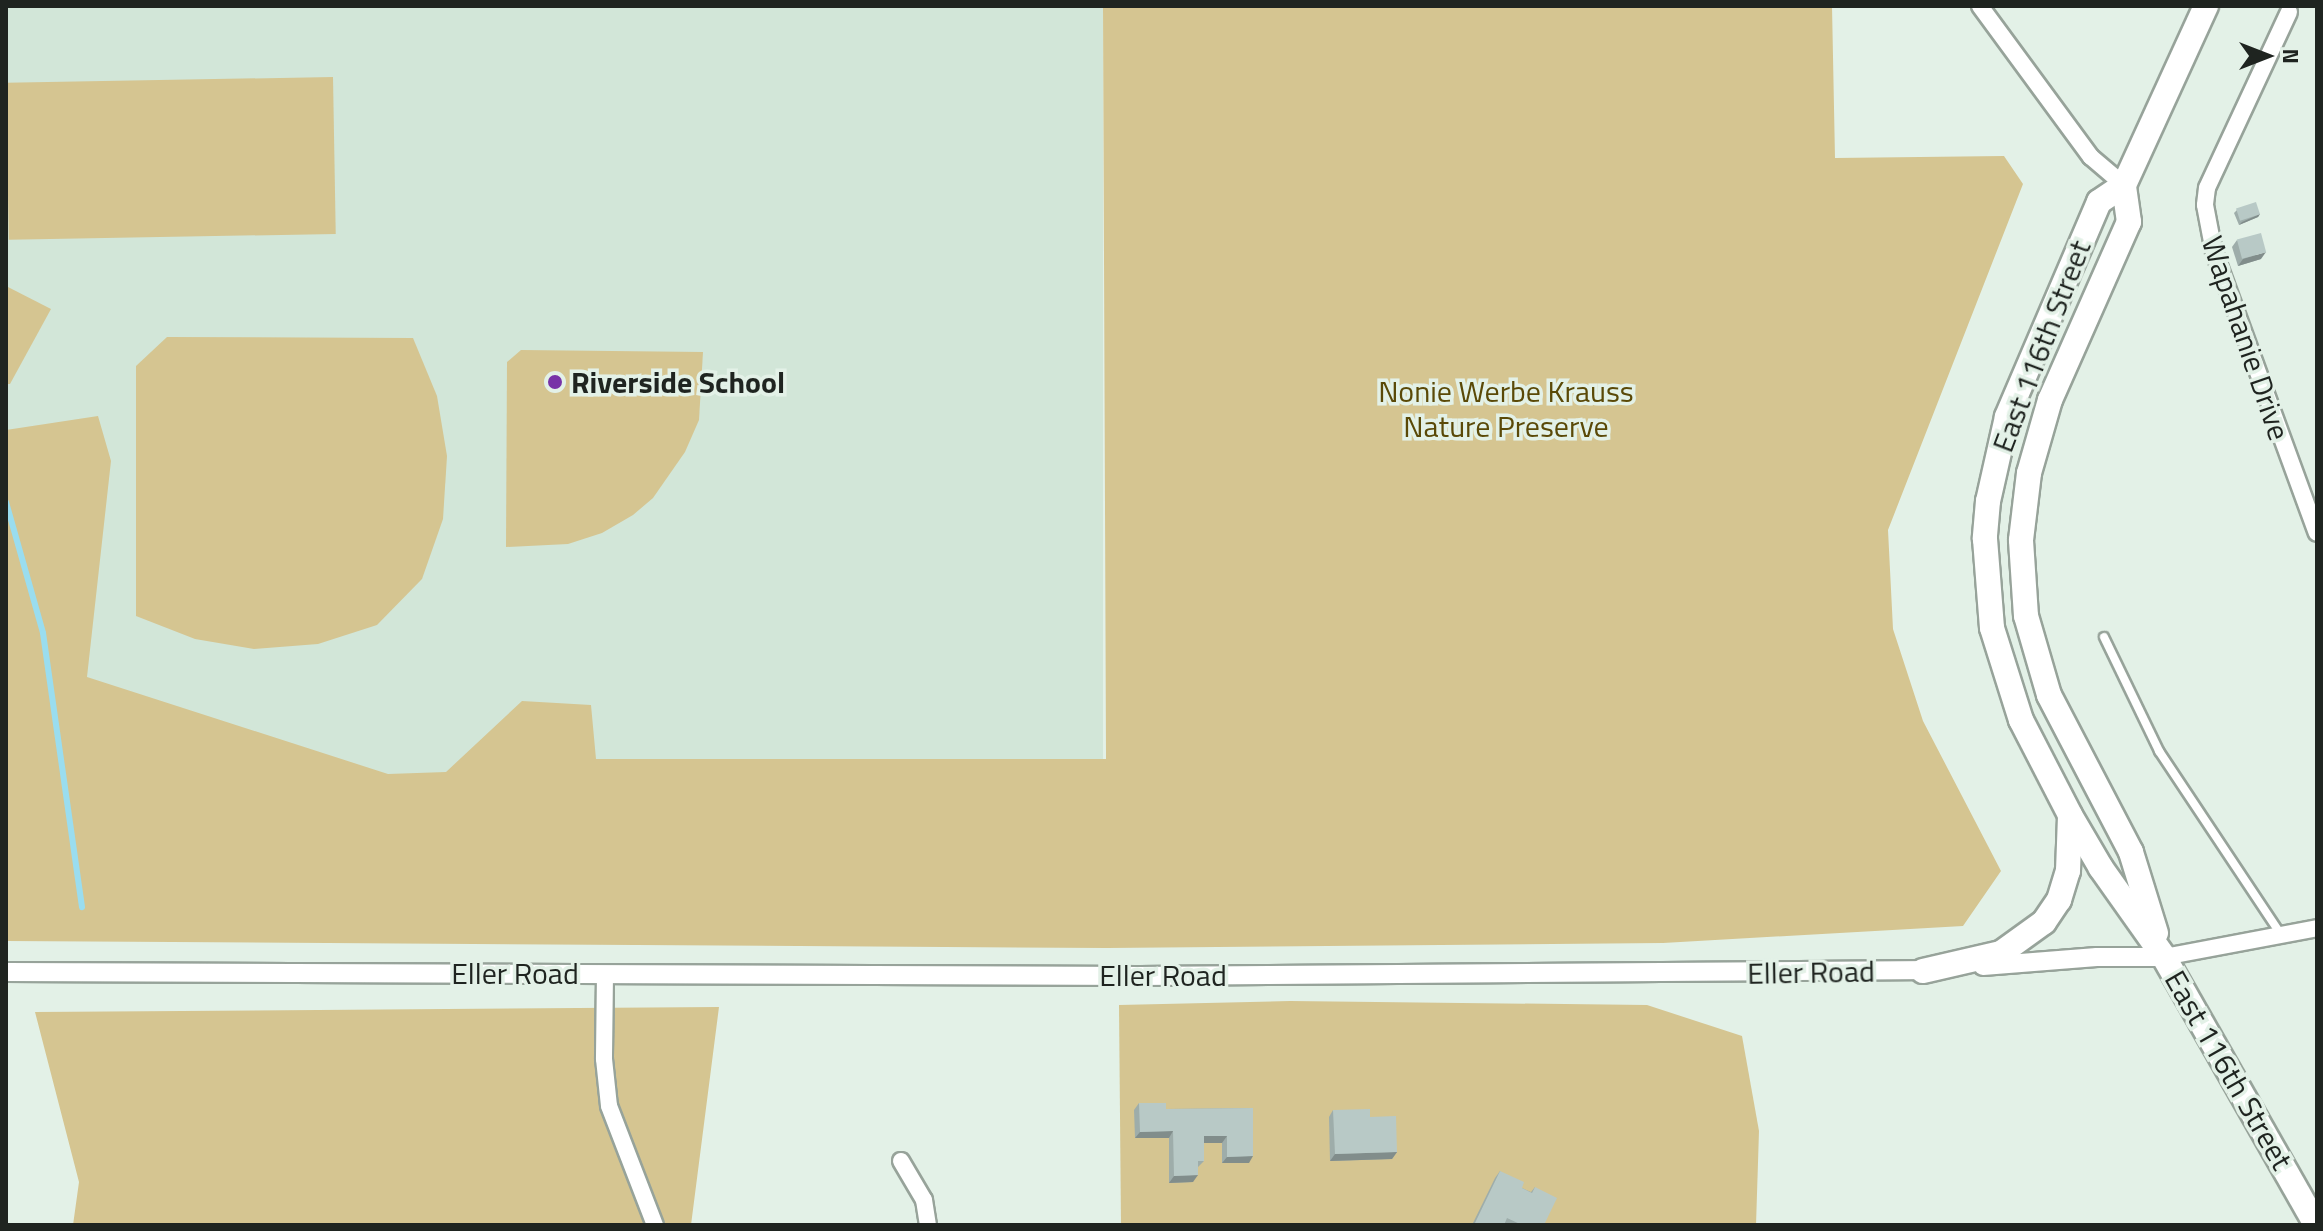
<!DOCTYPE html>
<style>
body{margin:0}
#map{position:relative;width:2323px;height:1231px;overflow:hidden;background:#e3f1e7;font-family:"Titillium Web",sans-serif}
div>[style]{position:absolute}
.built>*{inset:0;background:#d2e6d8;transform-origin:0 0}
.green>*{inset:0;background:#d5c591;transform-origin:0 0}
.stream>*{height:6px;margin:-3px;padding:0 3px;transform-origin:3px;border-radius:3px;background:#9addef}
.roads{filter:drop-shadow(2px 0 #97a39a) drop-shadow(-2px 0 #97a39a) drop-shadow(0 2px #97a39a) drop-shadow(0 -2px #97a39a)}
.service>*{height:8px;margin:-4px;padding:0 4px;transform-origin:4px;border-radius:4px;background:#fff}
.minor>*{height:16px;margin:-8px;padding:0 8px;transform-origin:8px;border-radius:8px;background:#fff}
.tertiary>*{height:18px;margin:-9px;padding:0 9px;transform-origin:9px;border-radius:9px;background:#fff}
.primary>*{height:24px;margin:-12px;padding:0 12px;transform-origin:12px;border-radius:12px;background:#fff}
.wall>*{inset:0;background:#9eadaa}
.shaded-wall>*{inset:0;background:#818d8b}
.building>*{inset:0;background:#b8c9c6;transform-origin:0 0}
.dots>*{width:22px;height:22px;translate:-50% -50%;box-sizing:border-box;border:4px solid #e3f1e7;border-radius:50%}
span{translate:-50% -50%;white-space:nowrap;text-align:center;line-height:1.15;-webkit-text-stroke:7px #e3f1e7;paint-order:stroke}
.street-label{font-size:30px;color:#1f2420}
.poi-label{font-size:30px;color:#1f2420;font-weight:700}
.left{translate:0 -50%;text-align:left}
.park-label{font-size:30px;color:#5a4907}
.frame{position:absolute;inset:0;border:8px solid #1f2420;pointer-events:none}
.north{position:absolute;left:2227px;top:16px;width:80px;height:80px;-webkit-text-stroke:6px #e3f1e7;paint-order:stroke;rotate:90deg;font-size:22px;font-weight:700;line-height:32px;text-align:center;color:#1f2420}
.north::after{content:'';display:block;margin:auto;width:28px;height:36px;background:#1f2420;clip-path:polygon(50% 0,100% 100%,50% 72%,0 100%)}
</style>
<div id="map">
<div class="built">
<i style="left:6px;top:6px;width:1097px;height:935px"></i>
</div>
<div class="green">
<i style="clip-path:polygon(1103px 6px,1832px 6px,1835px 158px,2004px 156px,2023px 184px,1888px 530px,1893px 629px,1923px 721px,2001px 871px,1963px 926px,1663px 943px,1107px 948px,6px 941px,6px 430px,98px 416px,111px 461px,87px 677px,388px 774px,446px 772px,522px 701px,591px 705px,596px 759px,1106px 759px)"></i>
<i style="left:333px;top:77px;width:157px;height:327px;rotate:89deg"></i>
<i style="clip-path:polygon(6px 286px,51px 309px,10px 384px,6px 384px)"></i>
<i style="clip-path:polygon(167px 337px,413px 338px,437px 396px,447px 456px,443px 519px,422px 579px,377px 625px,318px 644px,254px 649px,195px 639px,136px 616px,136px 366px)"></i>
<i style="clip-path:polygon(521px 350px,703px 352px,699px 420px,685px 452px,653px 498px,633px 515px,602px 533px,568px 544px,506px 547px,507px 362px)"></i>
<i style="clip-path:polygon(1290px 1001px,1647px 1005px,1742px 1036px,1759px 1131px,1756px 1225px,1121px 1225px,1119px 1005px)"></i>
<i style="clip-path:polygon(719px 1007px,691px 1225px,73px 1225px,79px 1182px,35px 1012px)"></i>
</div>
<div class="stream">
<i style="left:6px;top:502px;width:136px;rotate:74.2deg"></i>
<i style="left:43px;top:633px;width:277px;rotate:81.9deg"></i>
</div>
<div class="roads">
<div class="service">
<i style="left:2104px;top:637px;width:127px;rotate:64.2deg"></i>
<i style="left:2159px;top:751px;width:219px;rotate:56.4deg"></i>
</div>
<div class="minor">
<i style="left:1980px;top:6px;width:187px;rotate:53.7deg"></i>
<i style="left:2091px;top:157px;width:43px;rotate:40.3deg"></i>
<i style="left:2289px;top:12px;width:194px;rotate:115deg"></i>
<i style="left:2207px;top:188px;width:17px;rotate:97deg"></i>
<i style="left:2205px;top:205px;width:48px;rotate:79.2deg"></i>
<i style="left:2214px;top:252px;width:299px;rotate:69.9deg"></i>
<i style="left:2164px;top:957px;width:156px;rotate:-10.7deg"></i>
<i style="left:605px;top:974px;width:85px;rotate:90.7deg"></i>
<i style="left:604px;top:1059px;width:47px;rotate:83.9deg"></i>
<i style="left:609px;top:1106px;width:128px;rotate:68.9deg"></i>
<i style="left:901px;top:1161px;width:45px;rotate:59.5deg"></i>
<i style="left:924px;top:1200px;width:25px;rotate:81deg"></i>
</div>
<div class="tertiary">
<i style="left:1983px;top:966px;width:114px;rotate:-4.5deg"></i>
<i style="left:2097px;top:957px;width:67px"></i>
<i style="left:6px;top:972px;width:1133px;rotate:0.2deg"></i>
<i style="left:1139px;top:976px;width:795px;rotate:-0.43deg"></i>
</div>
<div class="primary">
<i style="left:2124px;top:185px;width:30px;rotate:146deg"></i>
<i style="left:2099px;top:202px;width:234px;rotate:113.2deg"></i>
<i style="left:2007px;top:417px;width:86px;rotate:102.7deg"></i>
<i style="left:1988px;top:501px;width:38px;rotate:95deg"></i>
<i style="left:1985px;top:539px;width:89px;rotate:85.5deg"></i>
<i style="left:1992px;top:628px;width:96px;rotate:72.5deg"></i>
<i style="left:2021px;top:720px;width:107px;rotate:62.7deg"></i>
<i style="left:2070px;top:815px;width:61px;rotate:59.7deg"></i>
<i style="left:2101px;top:868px;width:109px;rotate:54.7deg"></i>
<i style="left:2164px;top:957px;width:308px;rotate:60.4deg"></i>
<i style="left:2156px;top:933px;width:85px;rotate:-107.2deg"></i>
<i style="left:2131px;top:852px;width:177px;rotate:-117.6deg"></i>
<i style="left:2049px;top:695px;width:82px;rotate:-106.2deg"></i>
<i style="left:2026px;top:616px;width:76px;rotate:-93.8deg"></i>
<i style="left:2021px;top:540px;width:67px;rotate:-83.2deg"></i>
<i style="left:2029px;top:473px;width:76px;rotate:-74deg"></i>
<i style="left:2050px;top:400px;width:195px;rotate:-66.1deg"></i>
<i style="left:2129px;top:222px;width:37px;rotate:-98deg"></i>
<i style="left:2124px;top:185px;width:197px;rotate:-65.4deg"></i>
<i style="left:1923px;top:971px;width:80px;rotate:-13deg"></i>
<i style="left:2001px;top:953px;width:53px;rotate:-35.8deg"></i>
<i style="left:2044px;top:922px;width:27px;rotate:-56deg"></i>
<i style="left:2059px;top:900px;width:30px;rotate:-73deg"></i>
<i style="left:2068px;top:871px;width:54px;rotate:-87.9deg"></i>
</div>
</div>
<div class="wall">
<i style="clip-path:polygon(2237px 210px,2260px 214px,2258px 217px,2239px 225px,2234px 213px)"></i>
<i style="clip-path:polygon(2237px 240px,2261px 259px,2238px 266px,2232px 247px)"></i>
<i style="clip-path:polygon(1139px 1103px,1166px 1109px,1253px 1108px,1249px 1163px,1222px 1163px,1222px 1143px,1204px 1143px,1204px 1161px,1198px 1167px,1193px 1182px,1169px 1183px,1169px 1138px,1135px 1138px,1134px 1110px)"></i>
<i style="clip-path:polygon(1333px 1110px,1370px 1117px,1397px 1152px,1392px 1159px,1330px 1161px,1329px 1117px)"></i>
<i style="clip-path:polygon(1500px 1171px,1522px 1188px,1531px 1192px,1535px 1187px,1544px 1225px,1472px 1225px,1495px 1178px)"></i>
</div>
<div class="shaded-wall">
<i style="clip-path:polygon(2260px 214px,2258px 217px,2239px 225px,2242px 222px)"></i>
<i style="clip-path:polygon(2266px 252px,2261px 259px,2238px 266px,2243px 259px)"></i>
<i style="clip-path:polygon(1173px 1131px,1169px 1138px,1135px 1138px,1140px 1132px)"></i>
<i style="clip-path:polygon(1204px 1136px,1227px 1136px,1222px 1143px,1199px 1143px)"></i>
<i style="clip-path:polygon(1397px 1152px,1392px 1159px,1330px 1161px,1335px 1154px)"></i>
<i style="clip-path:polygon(1253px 1156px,1249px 1163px,1222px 1163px,1227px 1157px)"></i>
<i style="clip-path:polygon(1198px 1175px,1193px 1182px,1169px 1183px,1174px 1176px)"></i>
</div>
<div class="building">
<i style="left:2256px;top:202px;width:13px;height:21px;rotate:72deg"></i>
<i style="left:2261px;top:233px;width:20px;height:25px;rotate:75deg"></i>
<i style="clip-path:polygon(1139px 1103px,1166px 1103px,1166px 1109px,1253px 1108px,1253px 1156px,1227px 1157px,1227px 1136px,1204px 1136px,1204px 1161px,1198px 1161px,1198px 1175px,1174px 1176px,1173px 1131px,1140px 1132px)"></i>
<i style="clip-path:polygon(1370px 1109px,1370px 1117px,1396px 1116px,1397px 1152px,1335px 1154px,1333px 1110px)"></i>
<i style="clip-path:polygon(1500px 1171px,1524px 1182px,1522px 1188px,1532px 1193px,1535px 1187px,1557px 1198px,1544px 1225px,1522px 1225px,1507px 1218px,1504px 1225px,1474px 1225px)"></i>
</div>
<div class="dots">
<i style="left:555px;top:382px;background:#7833a7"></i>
</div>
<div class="street-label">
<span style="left:2246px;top:338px;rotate:71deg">Wapahanie Drive</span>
<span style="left:2041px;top:346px;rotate:-69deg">East 116th Street</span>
<span style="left:1811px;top:972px;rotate:-1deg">Eller Road</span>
<span style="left:515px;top:973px">Eller Road</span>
<span style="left:1163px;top:975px">Eller Road</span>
<span style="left:2229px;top:1070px;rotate:60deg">East 116th Street</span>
</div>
<div class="poi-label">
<span class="left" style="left:571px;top:382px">Riverside School</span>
</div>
<div class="park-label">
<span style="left:1506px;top:408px">Nonie Werbe Krauss<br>Nature Preserve</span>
</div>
<div class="frame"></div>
<div class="north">N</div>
</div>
